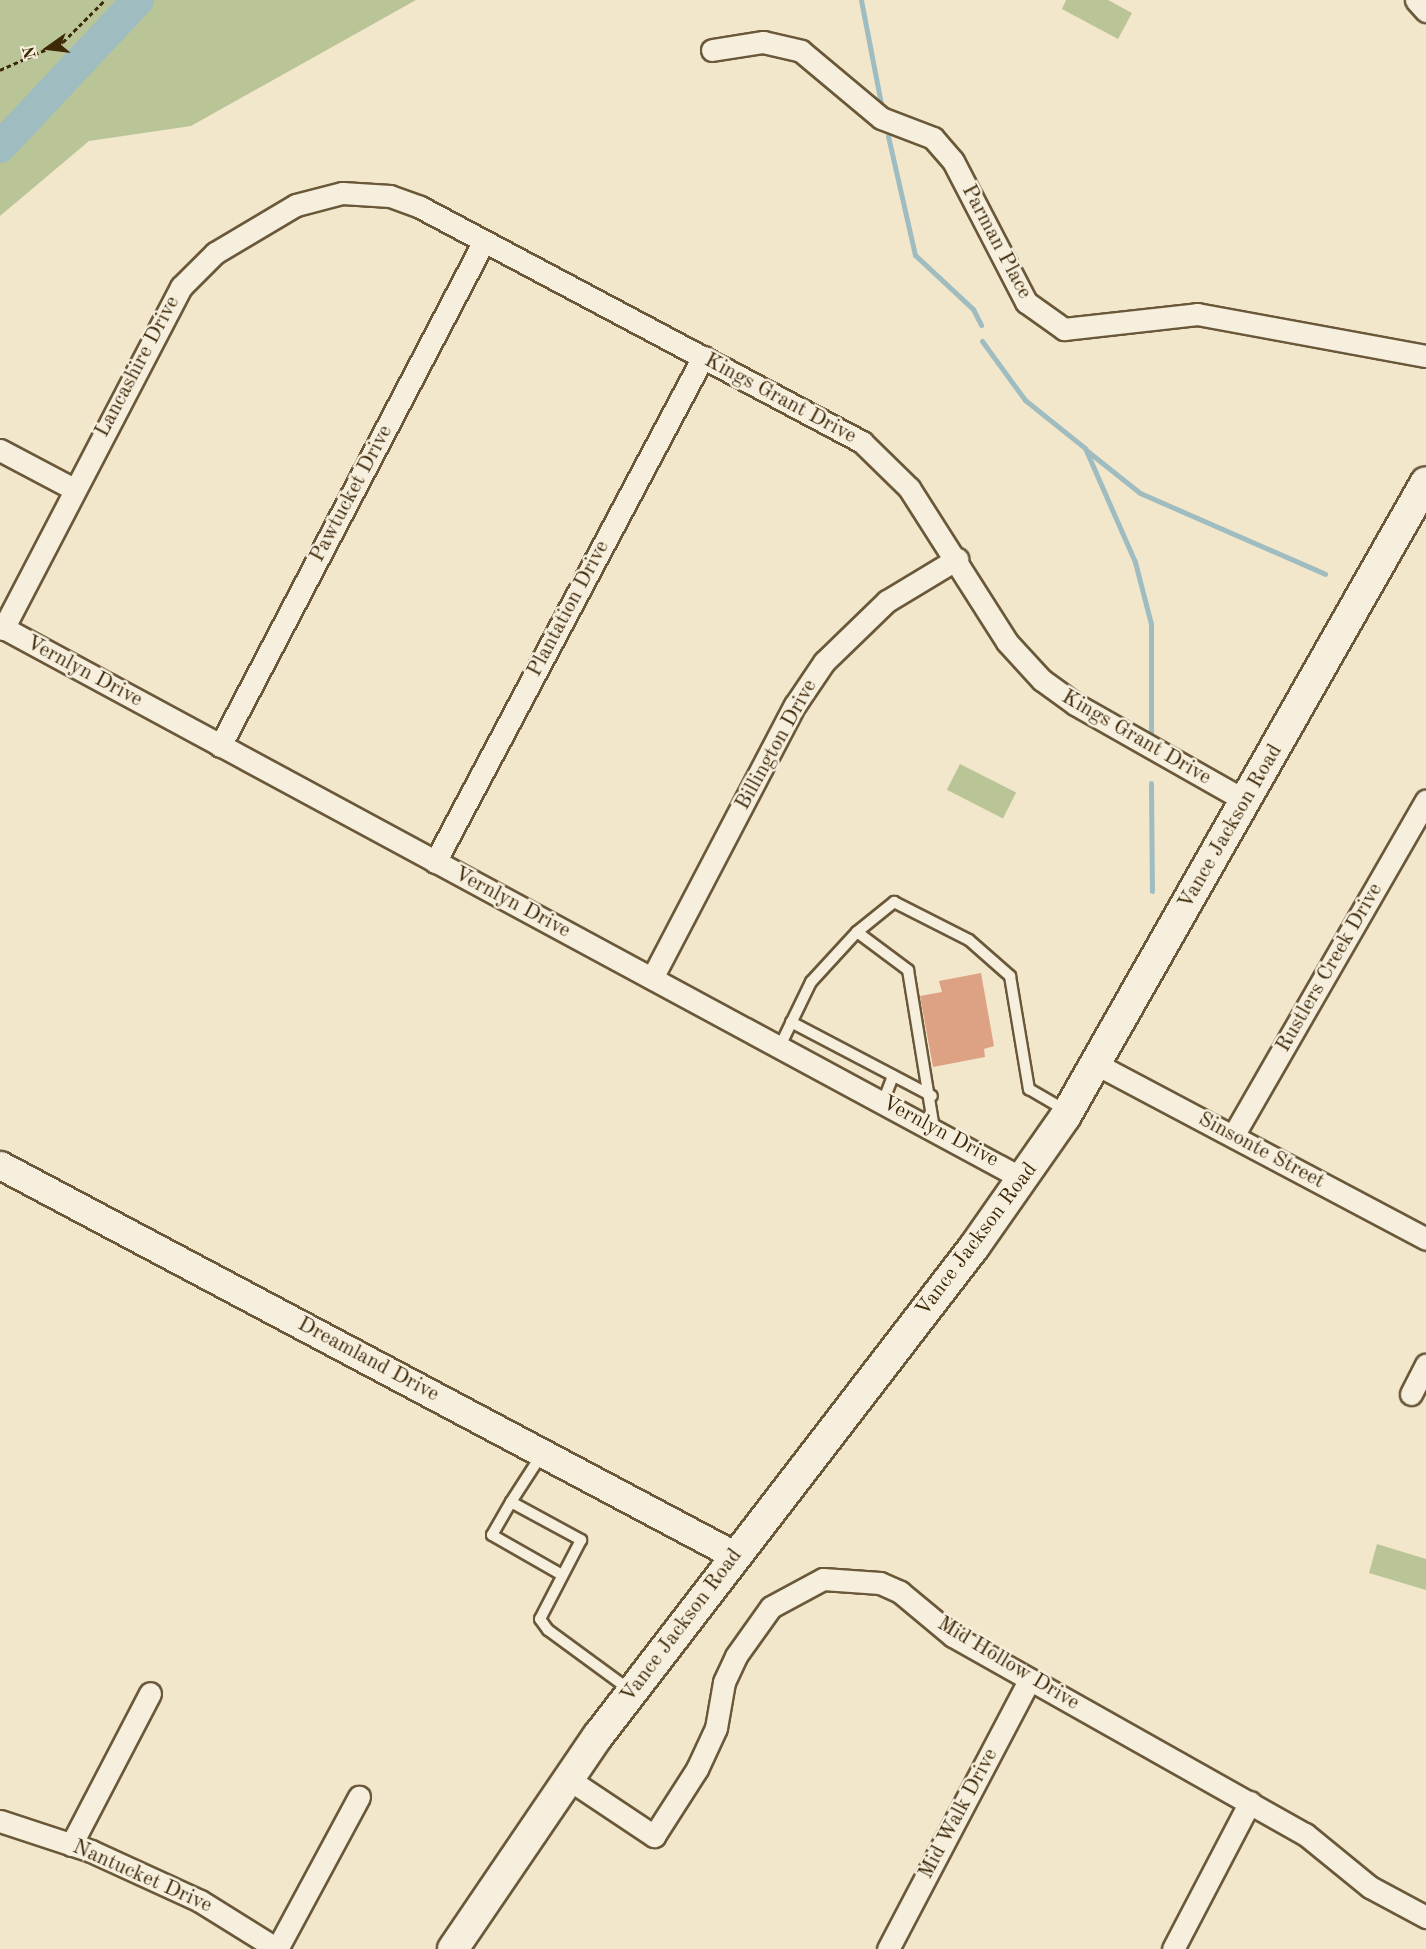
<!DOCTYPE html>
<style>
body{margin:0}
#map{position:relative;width:1426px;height:1949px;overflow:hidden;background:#f2e6cb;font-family:"Old Standard TT",serif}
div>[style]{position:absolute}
.green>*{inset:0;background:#bac597;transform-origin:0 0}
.stream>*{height:5px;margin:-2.5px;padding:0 2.5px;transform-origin:2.5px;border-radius:2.5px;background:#9fbdc0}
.river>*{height:32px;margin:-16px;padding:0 16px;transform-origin:16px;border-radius:16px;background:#9fbdc0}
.building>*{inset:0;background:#dca283}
.path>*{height:3px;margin-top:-1.5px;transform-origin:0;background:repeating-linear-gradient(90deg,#3d2808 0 4.5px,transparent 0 7.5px)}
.roads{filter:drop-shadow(2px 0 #6a5839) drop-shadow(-2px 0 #6a5839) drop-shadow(0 2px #6a5839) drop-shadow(0 -2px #6a5839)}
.service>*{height:10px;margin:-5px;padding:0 5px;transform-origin:5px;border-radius:5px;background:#f7efdd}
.minor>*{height:21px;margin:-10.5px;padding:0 10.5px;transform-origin:10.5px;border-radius:10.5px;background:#f7efdd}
.tertiary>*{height:27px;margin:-13.5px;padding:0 13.5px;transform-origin:13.5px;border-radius:13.5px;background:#f7efdd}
.secondary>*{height:30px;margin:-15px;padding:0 15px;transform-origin:15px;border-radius:15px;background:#f7efdd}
span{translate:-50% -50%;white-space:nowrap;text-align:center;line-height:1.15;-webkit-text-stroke:5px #f7efdd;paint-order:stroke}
.street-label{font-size:21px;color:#3d2808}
.north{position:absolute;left:18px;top:18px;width:60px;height:60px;-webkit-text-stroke:4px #f7efdd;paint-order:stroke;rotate:256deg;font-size:16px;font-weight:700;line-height:24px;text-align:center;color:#3d2808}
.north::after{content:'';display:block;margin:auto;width:21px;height:27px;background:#3d2808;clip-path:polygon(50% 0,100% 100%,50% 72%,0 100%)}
</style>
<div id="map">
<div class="green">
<i style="clip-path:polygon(0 0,416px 0,191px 126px,89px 141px,0 216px)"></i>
<i style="clip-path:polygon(1066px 0,1108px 0,1132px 13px,1118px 39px,1062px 9px)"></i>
<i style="left:960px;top:764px;width:63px;height:29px;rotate:27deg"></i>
<i style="clip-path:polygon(1377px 1544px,1426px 1559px,1426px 1590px,1369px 1573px)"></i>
</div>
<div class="stream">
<i style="left:861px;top:0;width:106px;rotate:79.1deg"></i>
<i style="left:888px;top:136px;width:122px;rotate:77.2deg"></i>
<i style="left:915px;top:255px;width:79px;rotate:43deg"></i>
<i style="left:973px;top:309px;width:18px;rotate:63deg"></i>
<i style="left:982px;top:341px;width:73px;rotate:53.9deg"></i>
<i style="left:1025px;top:400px;width:77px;rotate:38.7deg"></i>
<i style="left:1085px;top:448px;width:124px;rotate:66.3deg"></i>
<i style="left:1135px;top:562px;width:64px;rotate:75.5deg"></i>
<i style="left:1151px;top:624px;width:108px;rotate:90deg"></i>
<i style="left:1086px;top:450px;width:69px;rotate:38.5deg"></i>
<i style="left:1140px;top:493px;width:202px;rotate:23.6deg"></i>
<i style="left:1151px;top:783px;width:108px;rotate:89.5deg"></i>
</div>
<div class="river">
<i style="left:0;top:147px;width:202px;rotate:-46.8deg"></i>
</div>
<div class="building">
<i style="clip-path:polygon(981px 973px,994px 1046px,984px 1049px,985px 1057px,933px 1067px,920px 996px,942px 992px,939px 981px)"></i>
</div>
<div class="path">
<i style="left:0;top:70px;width:69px;rotate:-24deg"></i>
<i style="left:63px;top:42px;width:59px;rotate:-45deg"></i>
</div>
<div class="roads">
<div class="service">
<i style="left:857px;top:932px;width:64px;rotate:36.7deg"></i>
<i style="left:908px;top:970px;width:161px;rotate:80.7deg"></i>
<i style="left:791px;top:1022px;width:159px;rotate:27.7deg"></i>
<i style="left:780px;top:1046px;width:71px;rotate:-64.2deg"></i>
<i style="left:811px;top:982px;width:68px;rotate:-47.4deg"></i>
<i style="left:857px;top:932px;width:48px;rotate:-39deg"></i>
<i style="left:894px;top:902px;width:84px;rotate:26.9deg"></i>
<i style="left:969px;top:940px;width:55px;rotate:41.3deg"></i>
<i style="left:1010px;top:976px;width:115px;rotate:80.5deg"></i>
<i style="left:1029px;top:1089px;width:42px;rotate:30.3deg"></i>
<i style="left:883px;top:1102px;width:28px;rotate:-69deg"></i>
<i style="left:542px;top:1454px;width:57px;rotate:122.9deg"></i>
<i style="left:511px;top:1502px;width:80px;rotate:28.5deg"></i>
<i style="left:581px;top:1540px;width:89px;rotate:117.4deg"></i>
<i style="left:540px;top:1619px;width:14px;rotate:54deg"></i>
<i style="left:548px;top:1630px;width:102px;rotate:36.2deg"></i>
<i style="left:511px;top:1502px;width:38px;rotate:120deg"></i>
<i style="left:492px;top:1535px;width:81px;rotate:29.7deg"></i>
</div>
<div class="minor">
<i style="left:1416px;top:0;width:15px;rotate:48deg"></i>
<i style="left:712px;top:50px;width:52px;rotate:-8.9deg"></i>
<i style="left:763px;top:42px;width:39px;rotate:13deg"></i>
<i style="left:801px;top:51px;width:104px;rotate:39.9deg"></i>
<i style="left:881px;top:118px;width:56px;rotate:21deg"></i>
<i style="left:933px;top:138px;width:30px;rotate:49deg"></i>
<i style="left:953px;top:161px;width:159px;rotate:62.6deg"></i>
<i style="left:1026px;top:302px;width:47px;rotate:35.4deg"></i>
<i style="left:1064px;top:329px;width:134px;rotate:-6.4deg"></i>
<i style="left:1197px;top:314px;width:233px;rotate:10.4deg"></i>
<i style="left:0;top:450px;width:84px;rotate:27.8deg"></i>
<i style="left:0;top:626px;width:1163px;rotate:28.39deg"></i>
<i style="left:3px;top:629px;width:386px;rotate:-62.5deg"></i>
<i style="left:181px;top:287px;width:48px;rotate:-45deg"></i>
<i style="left:215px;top:253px;width:94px;rotate:-30.7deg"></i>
<i style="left:296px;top:205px;width:48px;rotate:-14.6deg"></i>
<i style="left:342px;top:193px;width:48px;rotate:3.6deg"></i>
<i style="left:390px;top:196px;width:32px;rotate:20deg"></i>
<i style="left:420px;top:207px;width:501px;rotate:28deg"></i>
<i style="left:862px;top:442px;width:66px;rotate:44.4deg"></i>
<i style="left:909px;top:488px;width:183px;rotate:57.5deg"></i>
<i style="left:1007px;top:642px;width:52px;rotate:47.4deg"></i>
<i style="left:1042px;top:680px;width:41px;rotate:36deg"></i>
<i style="left:1075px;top:704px;width:197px;rotate:29.6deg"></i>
<i style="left:220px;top:746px;width:570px;rotate:-62.4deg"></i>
<i style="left:435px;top:862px;width:572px;rotate:-62.05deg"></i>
<i style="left:652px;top:978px;width:308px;rotate:-62.4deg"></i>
<i style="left:795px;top:705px;width:52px;rotate:-56deg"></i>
<i style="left:824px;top:662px;width:88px;rotate:-44.1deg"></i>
<i style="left:887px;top:601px;width:82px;rotate:-31deg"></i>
<i style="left:1096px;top:1064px;width:374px;rotate:27.9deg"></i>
<i style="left:1233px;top:1136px;width:387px;rotate:-60.1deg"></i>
<i style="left:1411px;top:1394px;width:33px;rotate:-63deg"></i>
<i style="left:567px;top:1778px;width:105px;rotate:33.7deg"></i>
<i style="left:654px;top:1836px;width:80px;rotate:-57.3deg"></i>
<i style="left:697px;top:1769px;width:45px;rotate:-65.1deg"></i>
<i style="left:716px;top:1728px;width:47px;rotate:-80.1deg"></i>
<i style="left:724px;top:1682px;width:29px;rotate:-65deg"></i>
<i style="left:736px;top:1656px;width:60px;rotate:-54.5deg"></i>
<i style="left:771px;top:1607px;width:59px;rotate:-28.3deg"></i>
<i style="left:823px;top:1579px;width:57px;rotate:4deg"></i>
<i style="left:880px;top:1583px;width:22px;rotate:24deg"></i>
<i style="left:900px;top:1592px;width:69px;rotate:39.7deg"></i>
<i style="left:953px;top:1636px;width:404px;rotate:29.4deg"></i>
<i style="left:1305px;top:1834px;width:84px;rotate:39.2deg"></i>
<i style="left:1370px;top:1887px;width:64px;rotate:28.2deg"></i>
<i style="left:0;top:1821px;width:96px;rotate:18.2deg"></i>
<i style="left:91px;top:1851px;width:120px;rotate:24.6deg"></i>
<i style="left:200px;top:1901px;width:91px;rotate:31.9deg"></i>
<i style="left:71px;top:1845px;width:171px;rotate:-62.5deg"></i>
<i style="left:277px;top:1949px;width:173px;rotate:-61.7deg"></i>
<i style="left:888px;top:1949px;width:304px;rotate:-62.3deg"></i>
<i style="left:1173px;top:1949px;width:166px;rotate:-62.4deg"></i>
</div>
<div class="tertiary">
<i style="left:0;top:1165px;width:833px;rotate:27.98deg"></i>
</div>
<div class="secondary">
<i style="left:453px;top:1949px;width:258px;rotate:-55.8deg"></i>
<i style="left:598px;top:1736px;width:617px;rotate:-52.44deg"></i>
<i style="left:974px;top:1247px;width:159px;rotate:-55deg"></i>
<i style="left:1065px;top:1117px;width:730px;rotate:-60.38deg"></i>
</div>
</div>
<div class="street-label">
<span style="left:996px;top:242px;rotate:62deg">Parman Place</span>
<span style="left:138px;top:367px;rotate:-62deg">Lancashire Drive</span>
<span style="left:780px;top:399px;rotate:28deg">Kings Grant Drive</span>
<span style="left:352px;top:494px;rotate:-62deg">Pawtucket Drive</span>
<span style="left:569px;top:609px;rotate:-62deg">Plantation Drive</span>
<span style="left:84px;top:672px;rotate:28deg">Vernlyn Drive</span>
<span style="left:1136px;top:738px;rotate:30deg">Kings Grant Drive</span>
<span style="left:777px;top:745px;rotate:-61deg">Billington Drive</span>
<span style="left:1231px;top:827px;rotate:-60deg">Vance Jackson Road</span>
<span style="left:512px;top:903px;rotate:28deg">Vernlyn Drive</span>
<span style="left:1330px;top:968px;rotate:-60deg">Rustlers Creek Drive</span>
<span style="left:940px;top:1132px;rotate:28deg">Vernlyn Drive</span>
<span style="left:1261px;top:1151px;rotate:28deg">Sinsonte Street</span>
<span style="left:977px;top:1240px;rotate:-53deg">Vance Jackson Road</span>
<span style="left:368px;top:1360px;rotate:28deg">Dreamland Drive</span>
<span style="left:682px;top:1626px;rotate:-53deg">Vance Jackson Road</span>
<span style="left:1008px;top:1664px;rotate:31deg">Mid Hollow Drive</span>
<span style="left:959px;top:1814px;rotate:-62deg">Mid Walk Drive</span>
<span style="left:142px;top:1877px;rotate:24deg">Nantucket Drive</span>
</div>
<div class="north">N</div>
</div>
